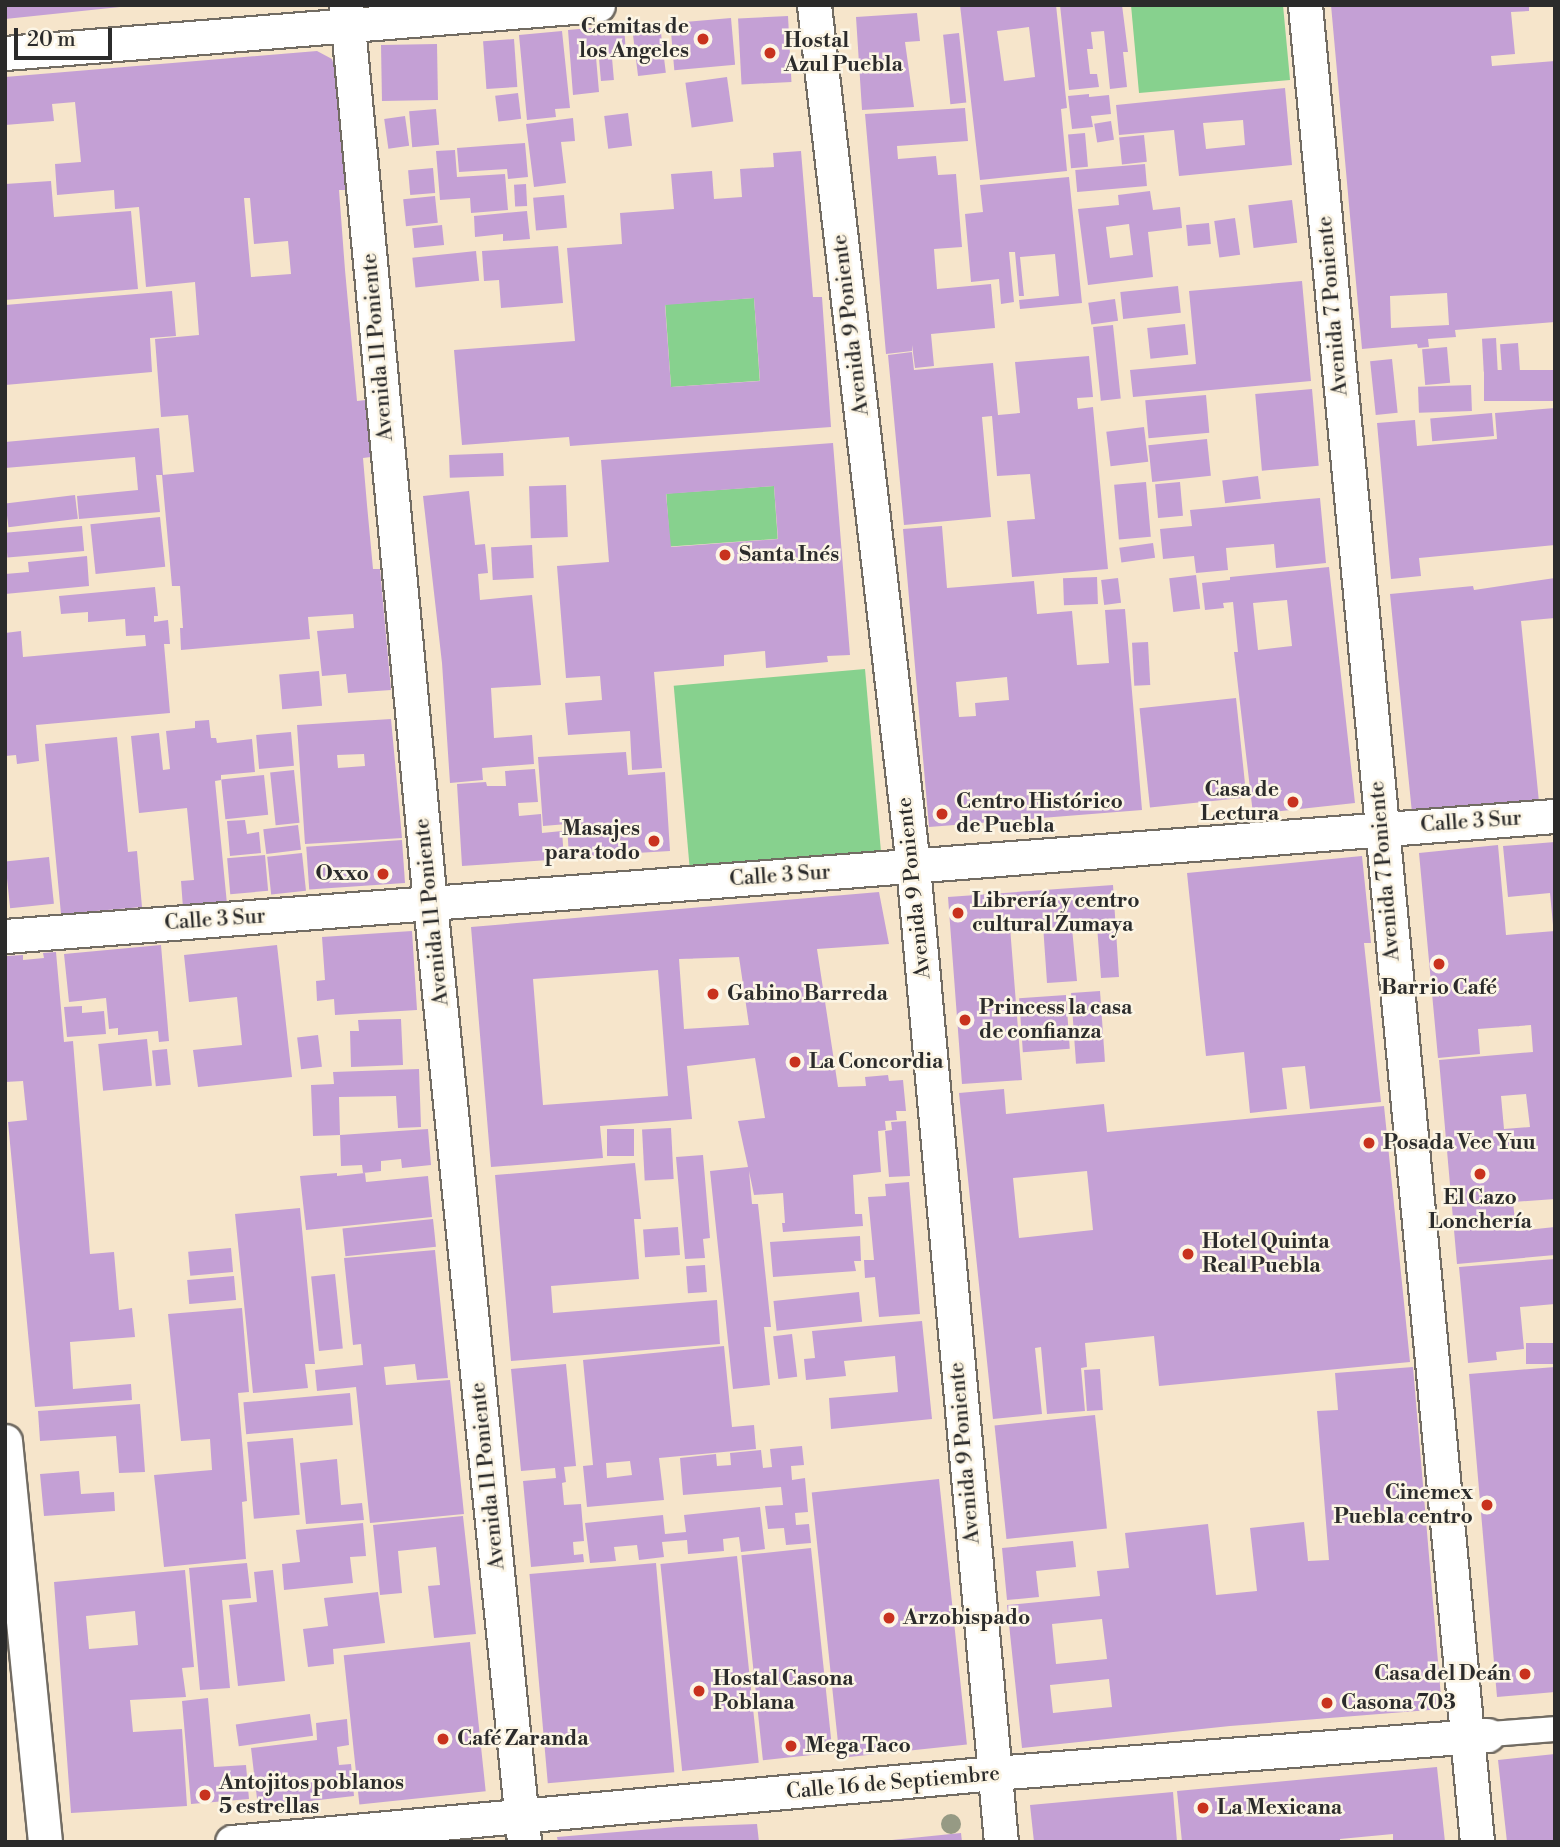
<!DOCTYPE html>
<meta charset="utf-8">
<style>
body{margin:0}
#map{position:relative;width:1560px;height:1847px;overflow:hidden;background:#f6e5cb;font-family:"Libre Bodoni",serif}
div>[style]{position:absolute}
.green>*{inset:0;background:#87d18e;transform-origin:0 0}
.building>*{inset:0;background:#c4a0d5;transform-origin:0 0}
.roads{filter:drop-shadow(2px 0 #726c63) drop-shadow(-2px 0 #726c63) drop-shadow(0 2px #726c63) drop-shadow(0 -2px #726c63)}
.pedestrian>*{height:24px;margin:-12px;padding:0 12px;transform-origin:12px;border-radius:12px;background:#fff}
.minor>*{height:33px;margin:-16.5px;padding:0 16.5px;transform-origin:16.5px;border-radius:16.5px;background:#fff}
.trees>*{width:20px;height:20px;margin:-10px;border-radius:50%;background:#969a84}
.dots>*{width:19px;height:19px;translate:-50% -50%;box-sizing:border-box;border:4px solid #fcf5e5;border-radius:50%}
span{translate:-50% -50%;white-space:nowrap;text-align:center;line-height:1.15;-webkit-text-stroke:5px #fcf5e5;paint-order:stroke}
.poi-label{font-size:21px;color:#2b2b2b;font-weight:700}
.right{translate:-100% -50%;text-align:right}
.left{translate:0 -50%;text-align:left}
.street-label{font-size:21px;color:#2b2b2b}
.frame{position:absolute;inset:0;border:7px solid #2b2b2b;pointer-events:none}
.scale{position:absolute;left:14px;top:28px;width:98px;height:32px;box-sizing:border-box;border:4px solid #2b2b2b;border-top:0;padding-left:9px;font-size:21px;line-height:24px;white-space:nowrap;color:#2b2b2b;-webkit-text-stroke:5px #fcf5e5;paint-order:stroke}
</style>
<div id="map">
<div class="green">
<i style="clip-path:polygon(1131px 5px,1283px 5px,1290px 80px,1139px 93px)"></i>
<i style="left:754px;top:298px;width:83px;height:89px;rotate:86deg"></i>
<i style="left:774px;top:486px;width:53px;height:108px;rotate:86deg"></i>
<i style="left:865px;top:669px;width:196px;height:192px;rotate:85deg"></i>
</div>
<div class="building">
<i style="clip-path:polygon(5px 5px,120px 5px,120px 7px,5px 19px)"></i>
<i style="clip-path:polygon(evenodd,960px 5px,1056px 5px,1067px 108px,1061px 109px,1067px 171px,980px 180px,960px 5px,1029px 27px,1035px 77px,1004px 81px,997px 31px,1029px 27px)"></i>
<i style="clip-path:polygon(1060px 5px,1122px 5px,1128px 52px,1123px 52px,1127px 87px,1110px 89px,1104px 31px,1091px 32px,1093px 49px,1087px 49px,1090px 74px,1097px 74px,1099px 87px,1069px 90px)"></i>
<i style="clip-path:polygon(evenodd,1331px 5px,1529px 5px,1529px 11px,1511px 12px,1515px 54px,1491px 56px,1492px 66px,1555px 61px,1555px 322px,1455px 330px,1456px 337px,1428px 339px,1429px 347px,1418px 348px,1417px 344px,1362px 349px,1331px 5px,1447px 293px,1449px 325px,1391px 328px,1390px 296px,1447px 293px)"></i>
<i style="clip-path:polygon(917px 13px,920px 41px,905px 42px,914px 107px,862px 110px,856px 17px)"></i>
<i style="left:788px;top:16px;width:66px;height:50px;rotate:87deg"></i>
<i style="left:731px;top:18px;width:47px;height:61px;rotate:85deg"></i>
<i style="clip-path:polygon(624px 25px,626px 54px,596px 57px,599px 92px,573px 95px,568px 30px)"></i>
<i style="left:660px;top:25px;width:48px;height:28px;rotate:83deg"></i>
<i style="clip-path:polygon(562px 31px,570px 108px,555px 109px,556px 117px,527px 120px,519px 35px)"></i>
<i style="left:959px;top:33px;width:70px;height:16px;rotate:84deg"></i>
<i style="left:514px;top:39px;width:48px;height:31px;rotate:86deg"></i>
<i style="left:437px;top:44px;width:56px;height:56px;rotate:89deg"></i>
<i style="clip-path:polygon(evenodd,317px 51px,332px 59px,336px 73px,346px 190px,339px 190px,345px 270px,357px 401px,366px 400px,371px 457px,363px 458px,367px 505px,373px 569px,380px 569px,391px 690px,348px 693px,346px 674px,322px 676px,317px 631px,354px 628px,353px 614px,308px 617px,310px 639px,181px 650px,180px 628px,183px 628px,180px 586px,172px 586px,162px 475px,194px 472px,188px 415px,161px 417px,155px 339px,199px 335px,195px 282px,146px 287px,139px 207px,115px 209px,114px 190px,57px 195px,55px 164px,81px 162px,75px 102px,52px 104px,54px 121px,5px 125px,5px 77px,317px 51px,244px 198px,250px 198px,254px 244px,288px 241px,291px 274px,251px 277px,244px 198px)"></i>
<i style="left:612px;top:58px;width:22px;height:13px;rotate:85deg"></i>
<i style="left:727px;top:77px;width:45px;height:42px;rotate:82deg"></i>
<i style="clip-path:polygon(evenodd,1285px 88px,1292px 165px,1179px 176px,1174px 130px,1119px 135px,1116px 105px,1285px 88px,1243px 120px,1245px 145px,1206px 149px,1203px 123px,1243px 120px)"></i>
<i style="left:518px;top:93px;width:26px;height:23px;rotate:83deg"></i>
<i style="clip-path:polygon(1089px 94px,1089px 97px,1109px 95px,1111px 114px,1091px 116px,1093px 127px,1072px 129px,1068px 96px)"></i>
<i style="clip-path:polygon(965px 108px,968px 141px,897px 146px,898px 159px,936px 156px,938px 175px,956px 174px,962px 247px,934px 249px,937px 289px,991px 284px,995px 328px,931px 334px,934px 366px,915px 368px,912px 345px,912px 351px,886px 354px,865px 114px)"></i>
<i style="left:436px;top:109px;width:36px;height:27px;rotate:85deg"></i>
<i style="left:628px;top:113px;width:33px;height:24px;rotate:83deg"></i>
<i style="left:405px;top:116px;width:30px;height:21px;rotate:82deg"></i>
<i style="clip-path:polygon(573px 118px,575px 141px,561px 142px,566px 183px,534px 187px,526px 124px)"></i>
<i style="left:1111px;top:121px;width:19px;height:17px;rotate:81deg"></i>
<i style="left:1085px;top:133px;width:34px;height:17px;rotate:85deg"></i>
<i style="left:1144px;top:135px;width:27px;height:25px;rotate:84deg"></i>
<i style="clip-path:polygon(525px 143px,528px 177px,508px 179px,507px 169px,459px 172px,457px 148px)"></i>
<i style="clip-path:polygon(455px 150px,457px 177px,505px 174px,508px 210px,471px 213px,470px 198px,440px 200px,436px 151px)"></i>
<i style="clip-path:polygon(evenodd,801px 151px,813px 297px,822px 297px,831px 427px,570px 446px,569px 437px,462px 445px,454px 350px,575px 341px,567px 248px,622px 244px,620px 213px,674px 209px,671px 174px,712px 171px,714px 199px,742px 197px,740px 169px,774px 167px,773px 153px,801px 151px,754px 298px,760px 381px,671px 387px,665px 305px,754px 298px)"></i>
<i style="left:1145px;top:164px;width:22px;height:70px;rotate:85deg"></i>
<i style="left:433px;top:168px;width:25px;height:25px;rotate:85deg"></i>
<i style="clip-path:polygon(1069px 177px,1082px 303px,1020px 309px,1019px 300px,1059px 296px,1055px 254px,1020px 257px,1024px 296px,1019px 296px,1015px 252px,1009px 252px,1014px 302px,1001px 304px,999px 279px,971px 282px,965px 214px,983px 212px,980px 185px)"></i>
<i style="clip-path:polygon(51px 181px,54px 217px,131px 211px,138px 289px,5px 300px,5px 184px)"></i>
<i style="left:526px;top:184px;width:22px;height:12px;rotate:87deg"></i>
<i style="clip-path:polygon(evenodd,1150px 191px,1153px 210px,1180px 207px,1182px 228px,1148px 232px,1153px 277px,1088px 285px,1078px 209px,1119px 205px,1118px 195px,1150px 191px,1129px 224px,1133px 255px,1110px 258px,1106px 227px,1129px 224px)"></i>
<i style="left:564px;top:195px;width:33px;height:31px;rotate:85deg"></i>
<i style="left:435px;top:196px;width:27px;height:32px;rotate:84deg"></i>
<i style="left:1292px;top:200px;width:43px;height:44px;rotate:83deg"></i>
<i style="clip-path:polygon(527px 211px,530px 239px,503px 241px,503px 234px,475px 237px,474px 216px)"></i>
<i style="left:1235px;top:218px;width:37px;height:21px;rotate:82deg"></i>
<i style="left:1209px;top:223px;width:21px;height:23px;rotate:85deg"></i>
<i style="left:442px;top:225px;width:20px;height:30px;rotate:84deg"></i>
<i style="clip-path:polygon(558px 246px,563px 303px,501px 308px,499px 280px,484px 281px,482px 251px)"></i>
<i style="left:476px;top:251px;width:30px;height:64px;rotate:84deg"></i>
<i style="clip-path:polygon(1302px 281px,1311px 381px,1133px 397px,1130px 370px,1196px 364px,1189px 291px)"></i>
<i style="left:1178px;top:286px;width:27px;height:58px;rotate:84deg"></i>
<i style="clip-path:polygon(172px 291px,176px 336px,150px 338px,152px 372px,5px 385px,5px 305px)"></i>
<i style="left:1115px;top:299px;width:22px;height:27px;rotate:82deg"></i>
<i style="left:1185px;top:324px;width:31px;height:38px;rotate:84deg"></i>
<i style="left:1113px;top:325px;width:74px;height:20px;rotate:84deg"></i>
<i style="left:1496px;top:338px;width:33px;height:14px;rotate:87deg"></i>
<i style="left:1518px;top:343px;width:27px;height:18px;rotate:86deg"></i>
<i style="left:1447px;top:347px;width:36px;height:25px;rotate:85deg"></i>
<i style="clip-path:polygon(912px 352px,914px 370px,993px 363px,998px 415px,1020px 413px,1015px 362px,1089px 356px,1093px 397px,1077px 398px,1078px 409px,1093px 407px,1108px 569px,1012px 577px,1007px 521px,1035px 519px,1030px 474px,997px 476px,992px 416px,982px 417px,991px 517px,904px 525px,888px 355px)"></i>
<i style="left:1392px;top:359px;width:54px;height:22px;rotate:84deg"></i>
<i style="left:1555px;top:370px;width:31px;height:71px;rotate:90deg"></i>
<i style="left:1471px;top:385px;width:26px;height:53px;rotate:88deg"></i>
<i style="left:1312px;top:389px;width:77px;height:57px;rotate:85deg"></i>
<i style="left:1206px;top:395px;width:38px;height:61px;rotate:85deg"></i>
<i style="clip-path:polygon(1555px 408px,1555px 545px,1419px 558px,1421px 576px,1391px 579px,1377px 423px,1415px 420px,1417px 446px,1497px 439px,1495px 413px)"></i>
<i style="left:1492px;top:413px;width:23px;height:62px;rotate:85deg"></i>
<i style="left:1144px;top:427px;width:35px;height:38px;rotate:83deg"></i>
<i style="clip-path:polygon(159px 428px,163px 475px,156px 475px,160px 512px,79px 519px,77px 496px,138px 490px,135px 457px,5px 468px,5px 442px)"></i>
<i style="left:1207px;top:439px;width:37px;height:59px;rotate:84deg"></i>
<i style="clip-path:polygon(evenodd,833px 443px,850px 655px,827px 656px,828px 662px,766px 668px,765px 651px,724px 655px,724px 666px,654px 672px,662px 768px,632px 770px,630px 731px,568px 735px,565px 703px,602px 700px,600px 676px,566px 678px,557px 566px,609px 562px,601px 460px,833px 443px,774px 486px,778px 539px,671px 547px,666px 494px,774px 486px)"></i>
<i style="left:503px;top:453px;width:23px;height:54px;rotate:88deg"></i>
<i style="left:1258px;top:476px;width:23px;height:36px;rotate:83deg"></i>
<i style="left:1146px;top:482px;width:55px;height:32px;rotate:85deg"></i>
<i style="left:1180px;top:482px;width:34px;height:25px;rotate:85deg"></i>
<i style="left:566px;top:485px;width:52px;height:37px;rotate:88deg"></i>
<i style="clip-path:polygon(469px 491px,475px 545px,485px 544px,488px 573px,478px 574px,480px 600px,532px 595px,541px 685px,491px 688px,494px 738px,532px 735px,534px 764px,482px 768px,483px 780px,450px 783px,442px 663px,423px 496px)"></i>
<i style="left:75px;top:495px;width:24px;height:70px;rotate:83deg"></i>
<i style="clip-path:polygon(1320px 498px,1326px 563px,1276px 568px,1274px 544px,1226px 548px,1228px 570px,1196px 573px,1194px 556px,1163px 559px,1160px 529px,1192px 526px,1190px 510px)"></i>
<i style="left:160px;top:517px;width:50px;height:70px;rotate:84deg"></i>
<i style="left:82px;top:526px;width:25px;height:77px;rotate:85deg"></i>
<i style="clip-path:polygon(evenodd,942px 526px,947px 588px,1034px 581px,1037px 614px,1072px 611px,1077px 665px,1109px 663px,1105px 610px,1125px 609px,1142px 810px,929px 827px,903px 529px,942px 526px,1007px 677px,1009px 700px,975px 703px,976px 716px,959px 717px,956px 682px,1007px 677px)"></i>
<i style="left:1153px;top:543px;width:15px;height:34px;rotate:82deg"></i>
<i style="left:532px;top:545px;width:33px;height:41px;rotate:87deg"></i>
<i style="clip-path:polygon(87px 556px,89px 586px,5px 594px,5px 574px,29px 572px,28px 562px)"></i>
<i style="clip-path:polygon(evenodd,1329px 567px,1355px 803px,1253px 814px,1234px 652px,1238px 652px,1233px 602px,1223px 603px,1224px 608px,1205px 610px,1202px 583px,1230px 580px,1230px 577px,1329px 567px,1287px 600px,1292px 646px,1258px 650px,1253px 603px,1287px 600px)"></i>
<i style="left:1196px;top:575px;width:34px;height:27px;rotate:83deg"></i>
<i style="left:1097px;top:577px;width:27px;height:34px;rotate:88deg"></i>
<i style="left:1118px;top:578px;width:25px;height:17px;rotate:83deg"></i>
<i style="clip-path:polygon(1555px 578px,1555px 618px,1521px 621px,1539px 802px,1412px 813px,1390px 594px,1473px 586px,1474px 590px)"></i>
<i style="clip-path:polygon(155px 587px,158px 616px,154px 616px,154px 622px,168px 620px,170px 644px,164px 644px,170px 713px,36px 725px,39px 761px,17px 764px,16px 755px,5px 756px,5px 633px,21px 631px,23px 657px,146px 646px,145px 635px,126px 636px,125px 619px,88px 622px,88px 612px,61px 614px,59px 596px)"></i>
<i style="left:1148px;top:642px;width:43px;height:16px;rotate:87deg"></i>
<i style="left:319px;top:671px;width:35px;height:40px;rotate:85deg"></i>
<i style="left:1236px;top:698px;width:100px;height:97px;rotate:84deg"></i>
<i style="clip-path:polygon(evenodd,391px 719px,402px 838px,305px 844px,297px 725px,391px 719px,364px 754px,365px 766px,338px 768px,337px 755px,364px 754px)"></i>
<i style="clip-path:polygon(209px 720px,211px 738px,216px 738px,217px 743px,252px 739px,255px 772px,221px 775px,221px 780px,215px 781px,227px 904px,183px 908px,181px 881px,194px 880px,187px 808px,139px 813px,131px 736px,159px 733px,163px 770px,170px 769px,166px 731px,195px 728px,195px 721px)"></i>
<i style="left:291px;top:732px;width:34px;height:35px;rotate:85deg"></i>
<i style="clip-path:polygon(117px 737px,128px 852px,137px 851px,142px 907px,61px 914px,45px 744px)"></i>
<i style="clip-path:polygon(626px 752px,628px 775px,665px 772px,670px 851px,569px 857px,567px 824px,543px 826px,538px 757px)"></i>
<i style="clip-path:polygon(535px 769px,538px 802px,518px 803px,519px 816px,541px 814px,542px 833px,562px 831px,564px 859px,462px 866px,457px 784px,486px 782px,487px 786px,506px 786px,505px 771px)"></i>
<i style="left:294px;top:770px;width:53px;height:24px;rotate:84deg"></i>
<i style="left:264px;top:775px;width:40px;height:43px;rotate:84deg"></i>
<i style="clip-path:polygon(245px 820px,247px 834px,259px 832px,261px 853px,230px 856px,227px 821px)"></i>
<i style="left:298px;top:825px;width:25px;height:35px;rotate:83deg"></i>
<i style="left:402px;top:840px;width:43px;height:96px;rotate:86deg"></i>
<i style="clip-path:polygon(1555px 842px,1555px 925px,1553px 925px,1550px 893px,1508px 897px,1503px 846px)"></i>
<i style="clip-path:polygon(evenodd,1498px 845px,1506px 935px,1555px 931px,1555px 1199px,1513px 1202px,1516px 1231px,1555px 1227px,1555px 1255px,1457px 1264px,1439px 1060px,1533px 1052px,1531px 1025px,1478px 1029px,1480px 1054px,1438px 1058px,1419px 853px,1498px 845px,1526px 1094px,1530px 1127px,1504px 1129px,1501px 1096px,1526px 1094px)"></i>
<i style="left:302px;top:853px;width:38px;height:35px;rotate:84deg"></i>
<i style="left:265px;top:855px;width:36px;height:38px;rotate:85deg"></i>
<i style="clip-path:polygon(1362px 856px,1371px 943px,1364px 943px,1381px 1102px,1310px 1109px,1305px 1066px,1282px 1068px,1287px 1109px,1250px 1113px,1244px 1052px,1206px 1056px,1187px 873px)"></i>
<i style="left:49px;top:857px;width:47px;height:44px;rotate:84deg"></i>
<i style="clip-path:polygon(1113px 885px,1119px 977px,1101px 978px,1097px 926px,1072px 928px,1077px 981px,1047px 983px,1043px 925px,1010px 927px,1022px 1080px,962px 1084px,948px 897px)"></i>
<i style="clip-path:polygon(evenodd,879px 892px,889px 944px,817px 949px,838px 1087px,866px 1086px,865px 1077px,888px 1075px,889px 1081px,903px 1080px,906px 1111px,896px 1111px,897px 1120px,885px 1121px,886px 1130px,878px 1131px,881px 1172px,853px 1175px,855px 1214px,862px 1214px,863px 1226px,783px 1232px,782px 1223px,785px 1223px,783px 1193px,754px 1195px,749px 1171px,752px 1204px,758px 1204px,771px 1327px,764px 1327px,770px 1385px,733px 1389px,710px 1171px,748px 1167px,738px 1121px,765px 1118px,755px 1058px,687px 1066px,692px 1119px,600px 1126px,603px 1158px,491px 1167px,471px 927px,879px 892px,739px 957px,749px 1025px,684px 1029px,679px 959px,739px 957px,879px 892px,658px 970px,668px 1096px,543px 1105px,533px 979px,658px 970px)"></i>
<i style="clip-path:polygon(412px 931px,417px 1010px,335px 1015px,334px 999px,317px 1001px,316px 981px,325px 980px,322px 937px)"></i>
<i style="clip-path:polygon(161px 945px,169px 1041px,159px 1042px,158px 1031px,118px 1035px,118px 1028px,109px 1029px,106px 998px,69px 1002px,64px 954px)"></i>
<i style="clip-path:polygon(277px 945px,292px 1077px,198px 1087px,193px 1050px,242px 1045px,237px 997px,189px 1002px,184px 955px)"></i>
<i style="clip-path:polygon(56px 952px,64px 1042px,73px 1041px,90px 1254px,114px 1252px,119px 1310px,132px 1308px,135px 1337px,70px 1342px,73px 1389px,131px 1384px,132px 1400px,35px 1407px,8px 1122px,27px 1120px,23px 1081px,5px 1082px,5px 962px,7px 956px,23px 955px,23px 960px,44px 958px,43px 953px)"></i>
<i style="left:1100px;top:991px;width:71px;height:29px;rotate:86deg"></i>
<i style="left:1066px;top:995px;width:54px;height:47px;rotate:86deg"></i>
<i style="clip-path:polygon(82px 1006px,82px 1013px,104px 1011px,106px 1034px,67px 1037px,64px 1007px)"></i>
<i style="clip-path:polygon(401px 1019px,403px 1065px,351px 1067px,350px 1031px,359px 1031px,358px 1020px)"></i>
<i style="left:318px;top:1035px;width:32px;height:21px;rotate:83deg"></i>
<i style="left:147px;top:1039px;width:47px;height:49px;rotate:84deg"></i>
<i style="left:167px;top:1049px;width:36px;height:15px;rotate:84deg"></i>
<i style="clip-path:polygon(419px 1069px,421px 1127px,398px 1128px,396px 1096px,339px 1097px,340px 1135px,313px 1136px,311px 1085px,334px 1084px,333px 1072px)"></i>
<i style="clip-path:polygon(evenodd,1004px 1089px,1006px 1114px,1104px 1104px,1107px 1132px,1384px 1106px,1410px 1362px,1159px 1386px,1154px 1336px,1085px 1343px,1087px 1367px,1081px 1368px,1085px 1411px,1047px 1414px,1041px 1347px,1035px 1348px,1042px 1414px,993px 1419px,959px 1093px,1004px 1089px,1087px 1171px,1093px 1230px,1019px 1238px,1013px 1178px,1087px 1171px)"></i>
<i style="clip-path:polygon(906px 1121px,910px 1176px,889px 1177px,885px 1131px,892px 1130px,891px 1122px)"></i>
<i style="left:671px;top:1128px;width:51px;height:29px;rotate:87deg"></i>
<i style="clip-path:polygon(428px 1129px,431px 1165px,402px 1168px,401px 1159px,381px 1161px,381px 1171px,363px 1173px,362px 1165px,341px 1166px,340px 1135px)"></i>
<i style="left:607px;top:1129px;width:27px;height:27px"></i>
<i style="clip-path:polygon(703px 1155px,710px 1238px,703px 1239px,705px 1258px,685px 1259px,676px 1157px)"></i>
<i style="clip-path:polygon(635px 1163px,641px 1219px,634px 1219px,639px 1279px,551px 1286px,553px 1313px,717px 1300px,720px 1344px,511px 1361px,495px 1175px)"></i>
<i style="clip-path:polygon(337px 1173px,337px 1176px,365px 1173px,366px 1182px,428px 1176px,432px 1217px,306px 1230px,300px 1176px)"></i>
<i style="clip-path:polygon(909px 1182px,920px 1314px,879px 1317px,875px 1277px,865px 1278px,864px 1260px,874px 1260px,868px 1197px,886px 1196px,885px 1184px)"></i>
<i style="clip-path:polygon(300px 1208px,315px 1364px,305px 1364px,308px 1388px,253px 1393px,235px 1214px)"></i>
<i style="left:433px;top:1219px;width:28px;height:91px;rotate:84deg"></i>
<i style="left:678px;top:1227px;width:28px;height:35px;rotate:86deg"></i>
<i style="clip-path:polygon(860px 1236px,861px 1261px,854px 1261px,856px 1271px,773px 1277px,770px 1242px)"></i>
<i style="left:231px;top:1248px;width:24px;height:43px;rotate:85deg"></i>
<i style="clip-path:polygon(435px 1250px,448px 1378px,417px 1380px,415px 1364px,384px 1367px,386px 1385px,450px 1380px,464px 1514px,370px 1523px,356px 1387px,317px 1391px,315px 1370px,363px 1365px,361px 1344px,353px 1345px,344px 1258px)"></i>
<i style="clip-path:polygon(1555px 1259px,1555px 1304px,1520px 1307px,1524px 1349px,1496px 1352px,1497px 1360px,1468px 1363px,1459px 1267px)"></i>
<i style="left:705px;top:1265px;width:27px;height:19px;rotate:86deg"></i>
<i style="left:335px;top:1274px;width:75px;height:24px;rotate:84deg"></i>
<i style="left:234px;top:1276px;width:24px;height:47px;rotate:85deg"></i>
<i style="left:859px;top:1292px;width:30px;height:86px;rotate:84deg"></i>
<i style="clip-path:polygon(242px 1308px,249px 1392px,238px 1393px,247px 1501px,242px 1502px,246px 1559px,164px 1567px,154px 1475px,212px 1470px,210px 1439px,181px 1441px,168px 1314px)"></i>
<i style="clip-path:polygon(922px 1321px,932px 1419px,831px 1429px,829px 1398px,898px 1392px,895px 1356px,844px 1361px,846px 1376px,806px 1380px,804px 1359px,815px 1358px,812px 1331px)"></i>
<i style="left:792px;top:1334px;width:43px;height:19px;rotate:83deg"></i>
<i style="left:1555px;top:1343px;width:21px;height:29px;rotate:90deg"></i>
<i style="clip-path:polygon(evenodd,724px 1346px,732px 1427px,754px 1425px,756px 1449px,659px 1458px,664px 1500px,587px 1507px,583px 1466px,593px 1465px,583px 1360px,724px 1346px,630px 1461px,632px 1475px,607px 1478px,606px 1463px,630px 1461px)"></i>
<i style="clip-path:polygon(566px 1364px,576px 1466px,564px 1467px,566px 1482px,562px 1483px,564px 1505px,581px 1504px,584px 1541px,573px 1542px,574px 1555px,583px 1554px,584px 1562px,531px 1567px,523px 1481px,556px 1478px,555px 1468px,521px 1471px,511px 1369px)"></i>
<i style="clip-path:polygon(evenodd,1413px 1367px,1442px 1709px,1230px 1726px,1022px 1748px,1007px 1605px,1100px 1596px,1097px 1571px,1129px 1568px,1125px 1533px,1208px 1524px,1216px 1595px,1257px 1591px,1250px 1528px,1304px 1522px,1308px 1561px,1329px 1560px,1317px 1411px,1338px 1410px,1335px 1373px,1413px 1367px,1102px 1619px,1107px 1659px,1056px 1664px,1052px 1624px,1102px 1619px,1413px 1367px,1109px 1679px,1112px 1707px,1053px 1713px,1050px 1685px,1109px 1679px)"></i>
<i style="clip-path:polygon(1555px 1367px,1555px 1692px,1497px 1697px,1469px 1374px)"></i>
<i style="left:1100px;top:1369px;width:41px;height:16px;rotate:86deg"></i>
<i style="left:350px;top:1393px;width:32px;height:107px;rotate:85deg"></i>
<i style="clip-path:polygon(140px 1404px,145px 1472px,119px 1473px,116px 1436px,40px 1441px,38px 1411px)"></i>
<i style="left:1095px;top:1415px;width:114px;height:101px;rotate:84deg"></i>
<i style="left:293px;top:1438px;width:77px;height:46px;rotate:85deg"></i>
<i style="clip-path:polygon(802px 1446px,804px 1465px,791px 1466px,792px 1480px,805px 1478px,808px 1512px,795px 1513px,796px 1525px,809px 1524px,811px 1543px,786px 1545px,784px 1528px,768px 1529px,765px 1506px,783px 1505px,781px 1487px,683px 1495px,680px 1458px,716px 1454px,717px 1466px,731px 1465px,730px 1453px,761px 1450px,763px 1468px,772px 1467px,770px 1449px)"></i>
<i style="clip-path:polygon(337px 1459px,341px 1505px,362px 1503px,364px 1520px,306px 1524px,300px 1463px)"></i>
<i style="clip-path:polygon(79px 1471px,81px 1494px,114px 1492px,115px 1511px,44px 1516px,40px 1474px)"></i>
<i style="left:939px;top:1479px;width:267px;height:128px;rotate:84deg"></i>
<i style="clip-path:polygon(760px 1507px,765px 1549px,741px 1552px,739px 1537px,723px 1539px,724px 1551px,688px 1554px,687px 1540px,662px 1542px,664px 1557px,639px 1560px,637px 1545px,614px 1547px,616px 1561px,590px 1563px,585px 1523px,663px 1515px,665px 1534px,686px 1532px,684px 1515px)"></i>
<i style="clip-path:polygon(463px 1516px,476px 1634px,434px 1638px,428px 1586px,440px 1585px,436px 1547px,398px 1551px,402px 1593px,380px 1595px,373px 1525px)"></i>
<i style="clip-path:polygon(363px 1523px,366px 1556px,350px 1557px,353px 1583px,284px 1590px,282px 1564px,300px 1562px,296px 1530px)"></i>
<i style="clip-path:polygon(1073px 1541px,1076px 1567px,1036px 1571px,1039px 1597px,1007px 1600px,1002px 1548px)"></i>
<i style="left:811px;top:1548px;width:206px;height:70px;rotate:84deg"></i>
<i style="left:737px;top:1556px;width:208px;height:77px;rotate:84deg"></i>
<i style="clip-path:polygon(247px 1563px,251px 1598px,222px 1600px,230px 1688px,200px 1690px,189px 1568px)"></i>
<i style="left:656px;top:1563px;width:210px;height:127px;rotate:85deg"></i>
<i style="clip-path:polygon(evenodd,185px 1570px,194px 1667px,182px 1668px,186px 1697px,130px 1700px,133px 1732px,182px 1729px,187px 1806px,71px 1813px,54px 1582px,185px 1570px,135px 1611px,138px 1645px,89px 1649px,86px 1616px,135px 1611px)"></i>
<i style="clip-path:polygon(273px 1570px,285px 1681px,238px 1686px,229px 1605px,257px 1602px,254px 1572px)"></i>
<i style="clip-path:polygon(378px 1592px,385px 1643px,333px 1649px,334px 1664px,308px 1667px,303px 1629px,328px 1626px,324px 1598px)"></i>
<i style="left:470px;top:1642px;width:150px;height:127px;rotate:84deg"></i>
<i style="clip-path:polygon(208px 1698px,214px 1767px,246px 1765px,249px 1799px,191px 1804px,182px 1701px)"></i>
<i style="left:310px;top:1714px;width:22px;height:75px;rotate:82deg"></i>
<i style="clip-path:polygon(347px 1719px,349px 1745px,337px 1747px,339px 1765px,351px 1764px,354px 1796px,258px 1807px,251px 1748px,317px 1740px,316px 1723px)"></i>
<i style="clip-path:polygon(1555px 1754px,1555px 1842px,1507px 1842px,1498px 1760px)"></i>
<i style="clip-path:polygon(1437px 1767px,1445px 1842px,1393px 1842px,1393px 1834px,1340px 1839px,1340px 1842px,1182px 1842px,1177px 1791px)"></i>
<i style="clip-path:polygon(1173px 1792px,1177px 1842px,1034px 1842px,1030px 1805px)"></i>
<i style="clip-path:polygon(757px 1824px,759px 1842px,558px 1842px,557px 1837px,677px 1827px)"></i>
<i style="clip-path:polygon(961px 1833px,962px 1842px,892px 1842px,892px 1840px)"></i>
</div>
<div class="roads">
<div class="pedestrian">
<i style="left:1490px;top:1734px;width:65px;rotate:-4.4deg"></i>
</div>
<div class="minor">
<i style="left:346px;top:5px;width:902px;rotate:84.66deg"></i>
<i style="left:430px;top:903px;width:944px;rotate:84.28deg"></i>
<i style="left:814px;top:5px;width:867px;rotate:83.44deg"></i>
<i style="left:913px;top:866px;width:980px;rotate:84.85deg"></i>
<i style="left:1305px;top:5px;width:1845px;rotate:84.65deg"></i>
<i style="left:5px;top:53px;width:595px;rotate:-4.63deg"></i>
<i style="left:5px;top:936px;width:1555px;rotate:-4.43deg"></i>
<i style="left:5px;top:1441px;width:403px;rotate:84.3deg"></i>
<i style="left:232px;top:1842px;width:765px;rotate:-5.17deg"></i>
<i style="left:994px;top:1773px;width:495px;rotate:-4.4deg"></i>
</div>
</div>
<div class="trees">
<i style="left:951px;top:1824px"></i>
</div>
<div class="dots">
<i style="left:703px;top:39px;background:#c8321e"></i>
<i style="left:770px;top:53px;background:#c8321e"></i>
<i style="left:725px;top:555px;background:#c8321e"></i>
<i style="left:1293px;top:802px;background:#c8321e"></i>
<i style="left:942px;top:814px;background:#c8321e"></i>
<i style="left:654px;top:841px;background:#c8321e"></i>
<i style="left:383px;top:874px;background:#c8321e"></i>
<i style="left:958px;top:913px;background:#c8321e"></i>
<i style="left:1439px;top:964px;background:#c8321e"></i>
<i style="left:713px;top:994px;background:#c8321e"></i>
<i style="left:965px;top:1020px;background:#c8321e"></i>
<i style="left:795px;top:1062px;background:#c8321e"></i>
<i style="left:1369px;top:1143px;background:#c8321e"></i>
<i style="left:1480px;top:1174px;background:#c8321e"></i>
<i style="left:1188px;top:1254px;background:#c8321e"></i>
<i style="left:1487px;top:1505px;background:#c8321e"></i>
<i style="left:889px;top:1618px;background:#c8321e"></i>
<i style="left:1525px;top:1674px;background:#c8321e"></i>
<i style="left:699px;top:1691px;background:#c8321e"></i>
<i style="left:1327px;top:1703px;background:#c8321e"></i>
<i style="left:443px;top:1739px;background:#c8321e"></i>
<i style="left:791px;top:1746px;background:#c8321e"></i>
<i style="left:205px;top:1795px;background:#c8321e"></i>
<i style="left:1203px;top:1808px;background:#c8321e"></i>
</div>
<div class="poi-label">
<span class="right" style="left:689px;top:39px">Cemitas de<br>los Angeles</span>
<span class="left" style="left:784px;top:53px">Hostal<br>Azul Puebla</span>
<span class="left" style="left:739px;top:555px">Santa Inés</span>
<span class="right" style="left:1279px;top:802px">Casa de<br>Lectura</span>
<span class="left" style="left:956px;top:814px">Centro Histórico<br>de Puebla</span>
<span class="right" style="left:640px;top:841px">Masajes<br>para todo</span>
<span class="right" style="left:369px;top:874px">Oxxo</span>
<span class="left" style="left:972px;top:913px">Librería y centro<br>cultural Zumaya</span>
<span style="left:1439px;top:988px">Barrio Café</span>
<span class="left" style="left:727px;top:994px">Gabino Barreda</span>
<span class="left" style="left:979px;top:1020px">Princess la casa<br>de confianza</span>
<span class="left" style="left:809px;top:1062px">La Concordia</span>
<span class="left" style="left:1383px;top:1143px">Posada Vee Yuu</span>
<span style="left:1480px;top:1210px">El Cazo<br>Lonchería</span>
<span class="left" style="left:1202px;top:1254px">Hotel Quinta<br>Real Puebla</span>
<span class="right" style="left:1473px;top:1505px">Cinemex<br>Puebla centro</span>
<span class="left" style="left:903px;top:1618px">Arzobispado</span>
<span class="right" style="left:1511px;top:1674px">Casa del Deán</span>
<span class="left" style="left:713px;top:1691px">Hostal Casona<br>Poblana</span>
<span class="left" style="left:1341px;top:1703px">Casona 703</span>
<span class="left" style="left:457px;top:1739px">Café Zaranda</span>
<span class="left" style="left:805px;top:1746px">Mega Taco</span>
<span class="left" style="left:219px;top:1795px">Antojitos poblanos<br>5 estrellas</span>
<span class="left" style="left:1217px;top:1808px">La Mexicana</span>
</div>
<div class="street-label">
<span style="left:1333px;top:306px;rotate:-95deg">Avenida 7 Poniente</span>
<span style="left:851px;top:325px;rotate:-97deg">Avenida 9 Poniente</span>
<span style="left:378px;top:347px;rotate:-95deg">Avenida 11 Poniente</span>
<span style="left:1471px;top:822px;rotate:-4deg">Calle 3 Sur</span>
<span style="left:1385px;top:871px;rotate:-95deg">Avenida 7 Poniente</span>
<span style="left:780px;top:876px;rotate:-4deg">Calle 3 Sur</span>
<span style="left:914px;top:888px;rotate:-96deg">Avenida 9 Poniente</span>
<span style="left:432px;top:912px;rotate:-96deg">Avenida 11 Poniente</span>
<span style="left:215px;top:920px;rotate:-4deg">Calle 3 Sur</span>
<span style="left:965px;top:1453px;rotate:-95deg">Avenida 9 Poniente</span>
<span style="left:488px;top:1476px;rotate:-96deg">Avenida 11 Poniente</span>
<span style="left:893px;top:1783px;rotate:-5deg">Calle 16 de Septiembre</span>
</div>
<div class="frame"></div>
<div class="scale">20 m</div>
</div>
